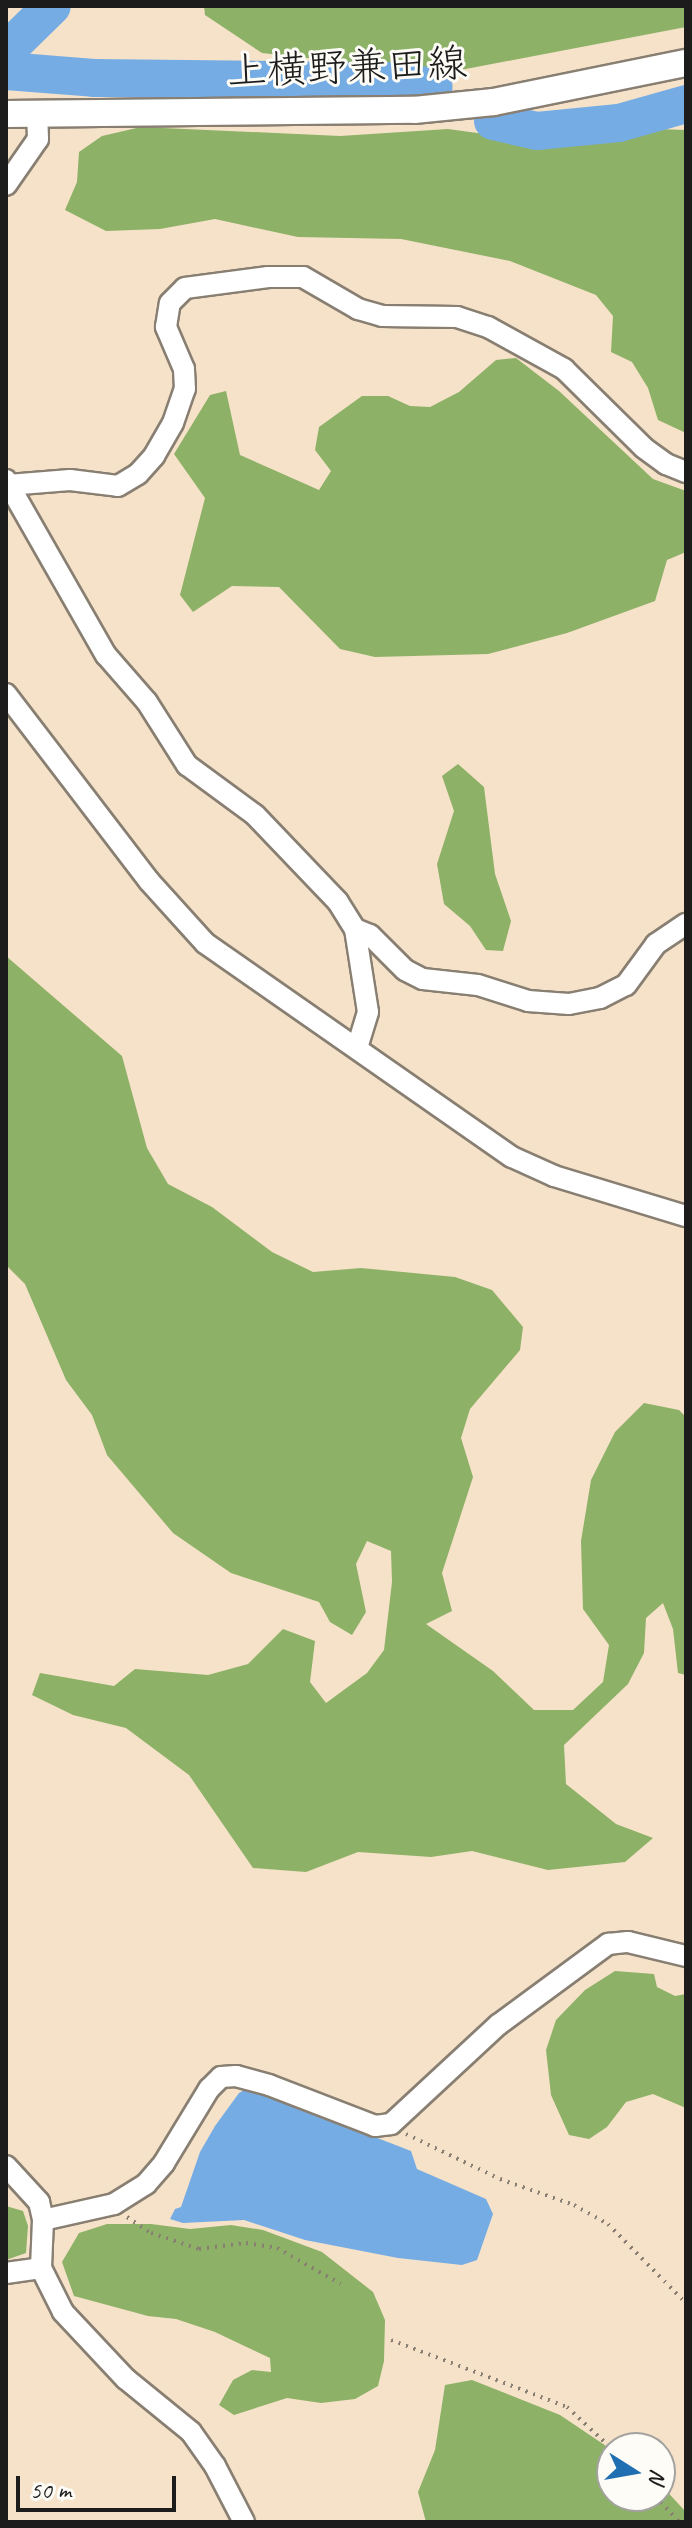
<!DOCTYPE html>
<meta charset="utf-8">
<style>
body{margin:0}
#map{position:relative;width:692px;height:2528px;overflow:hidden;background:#f5e2c9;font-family:Caveat,"Klee One",sans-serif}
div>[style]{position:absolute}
.forest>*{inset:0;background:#8db166}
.water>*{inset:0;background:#76ace4}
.river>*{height:38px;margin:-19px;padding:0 19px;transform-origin:19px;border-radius:19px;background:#76ace4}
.path>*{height:4px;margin-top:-2px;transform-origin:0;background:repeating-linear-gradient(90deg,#887f72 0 2px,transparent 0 8px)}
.roads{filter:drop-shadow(2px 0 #887f72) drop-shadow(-2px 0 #887f72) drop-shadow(0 2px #887f72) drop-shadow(0 -2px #887f72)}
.minor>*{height:20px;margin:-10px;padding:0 10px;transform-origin:10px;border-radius:10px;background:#fff}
.major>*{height:26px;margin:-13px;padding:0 13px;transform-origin:13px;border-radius:13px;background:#fff}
span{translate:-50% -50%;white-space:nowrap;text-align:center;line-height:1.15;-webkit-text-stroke:6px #fdfcf7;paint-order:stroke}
.street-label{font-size:40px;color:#1c1c1c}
.frame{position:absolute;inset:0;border:8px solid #1c1c1c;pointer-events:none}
.north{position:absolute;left:596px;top:2432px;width:80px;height:80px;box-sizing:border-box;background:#fdfcf7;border:2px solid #a3a29f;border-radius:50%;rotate:101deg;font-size:22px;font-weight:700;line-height:32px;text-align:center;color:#1c1c1c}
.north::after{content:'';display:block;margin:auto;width:28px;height:36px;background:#1f6fb2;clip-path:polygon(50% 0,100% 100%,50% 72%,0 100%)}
.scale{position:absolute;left:16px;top:2476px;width:160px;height:36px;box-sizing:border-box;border:4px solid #1c1c1c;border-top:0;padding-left:10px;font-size:24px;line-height:28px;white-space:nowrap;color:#1c1c1c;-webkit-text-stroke:6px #fdfcf7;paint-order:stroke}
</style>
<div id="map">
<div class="forest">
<i style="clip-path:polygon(204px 6px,686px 6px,686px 27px,445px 73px,262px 53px,205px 15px)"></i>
<i style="clip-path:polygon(141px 127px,340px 136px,448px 129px,520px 139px,584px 141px,657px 129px,686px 130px,686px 433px,658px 420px,648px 388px,632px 362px,611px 352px,613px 316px,596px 295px,510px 261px,401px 239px,298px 237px,215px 219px,160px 229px,106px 231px,65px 210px,77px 182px,79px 152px,102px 136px)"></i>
<i style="clip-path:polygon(516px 358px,559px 391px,653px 479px,686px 491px,686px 552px,667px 560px,655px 601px,567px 633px,488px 654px,375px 657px,340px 649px,279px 587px,232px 586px,193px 612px,180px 595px,205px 498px,174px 454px,210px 395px,226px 391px,240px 455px,319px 490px,331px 471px,315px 450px,319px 427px,362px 396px,388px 396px,410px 406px,430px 407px,459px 392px,496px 360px)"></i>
<i style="clip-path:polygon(458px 764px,484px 787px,495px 874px,511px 921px,503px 951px,486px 950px,470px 926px,444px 904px,437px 864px,454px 811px,442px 776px)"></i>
<i style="clip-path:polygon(6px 956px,122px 1056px,147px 1148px,168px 1184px,212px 1207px,272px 1252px,313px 1272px,361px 1268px,455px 1277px,492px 1290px,523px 1327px,520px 1350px,470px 1409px,461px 1438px,473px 1477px,442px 1573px,452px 1611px,426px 1624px,493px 1671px,534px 1710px,573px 1710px,603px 1682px,609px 1645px,583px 1609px,581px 1541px,591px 1480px,615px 1432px,644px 1403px,679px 1410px,686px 1417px,686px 1675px,678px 1673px,673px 1629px,663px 1603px,646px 1618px,644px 1653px,628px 1684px,564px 1745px,566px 1784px,616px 1824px,653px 1838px,625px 1862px,548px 1870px,472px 1851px,431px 1857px,358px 1852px,306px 1872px,253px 1868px,189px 1775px,126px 1728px,73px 1715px,32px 1695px,40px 1673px,114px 1686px,135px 1669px,208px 1675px,248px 1664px,283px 1629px,315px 1641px,310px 1682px,326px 1703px,367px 1673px,384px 1650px,392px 1582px,391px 1551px,367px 1541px,356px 1564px,366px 1612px,352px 1635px,330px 1622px,319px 1602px,231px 1573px,173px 1533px,107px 1455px,92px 1415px,66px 1380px,25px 1284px,6px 1265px)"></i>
<i style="clip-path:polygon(615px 1971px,654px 1974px,657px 1987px,675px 1996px,686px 1994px,686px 2108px,653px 2094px,626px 2102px,607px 2127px,589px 2139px,569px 2135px,551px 2095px,546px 2050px,556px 2020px,585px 1990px)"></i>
<i style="clip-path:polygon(6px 2206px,23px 2211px,28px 2226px,26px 2253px,6px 2260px)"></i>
<i style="clip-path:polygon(107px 2224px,151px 2224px,190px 2229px,231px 2225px,263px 2230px,322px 2252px,373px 2292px,385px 2320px,384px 2361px,378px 2386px,355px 2399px,321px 2403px,287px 2398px,234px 2415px,219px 2405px,233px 2380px,252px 2370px,271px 2372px,270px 2358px,215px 2332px,176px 2319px,148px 2316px,74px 2296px,62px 2262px,79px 2233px)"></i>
<i style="clip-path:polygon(472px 2380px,560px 2415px,612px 2450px,612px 2496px,660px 2496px,660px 2484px,686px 2512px,686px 2522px,426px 2522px,418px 2492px,435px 2450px,445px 2385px)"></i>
</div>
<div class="water">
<i style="clip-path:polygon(248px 2088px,411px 2151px,417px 2169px,486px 2199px,493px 2214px,477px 2260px,462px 2265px,398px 2258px,305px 2240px,244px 2220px,183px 2223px,170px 2219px,175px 2209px,181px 2207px,200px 2152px,215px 2126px,239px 2093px)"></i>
</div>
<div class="river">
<i style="left:6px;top:51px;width:64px;rotate:-44.4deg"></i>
<i style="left:6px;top:71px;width:88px;rotate:4.5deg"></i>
<i style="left:94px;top:78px;width:299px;rotate:0.6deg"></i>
<i style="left:393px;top:81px;width:41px;rotate:8.3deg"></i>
<i style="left:493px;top:121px;width:45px;rotate:12.8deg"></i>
<i style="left:537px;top:131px;width:82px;rotate:-5.6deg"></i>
<i style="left:619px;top:123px;width:70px;rotate:-15.8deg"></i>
</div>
<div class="path">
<i style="left:406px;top:2134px;width:104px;rotate:25.6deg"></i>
<i style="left:500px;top:2179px;width:78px;rotate:19.4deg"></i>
<i style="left:574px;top:2205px;width:39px;rotate:29deg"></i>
<i style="left:608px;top:2224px;width:111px;rotate:45.4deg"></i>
<i style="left:127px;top:2217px;width:29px;rotate:34deg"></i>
<i style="left:151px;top:2233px;width:51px;rotate:18.4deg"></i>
<i style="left:199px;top:2249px;width:47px;rotate:-7.3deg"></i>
<i style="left:246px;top:2243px;width:31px;rotate:9deg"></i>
<i style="left:277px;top:2248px;width:73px;rotate:29.4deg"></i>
<i style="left:391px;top:2340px;width:188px;rotate:20.8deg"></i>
<i style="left:567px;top:2407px;width:62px;rotate:43deg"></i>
<i style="left:655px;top:2496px;width:35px;rotate:47deg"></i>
</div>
<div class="roads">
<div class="minor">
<i style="left:6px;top:185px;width:56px;rotate:-55.2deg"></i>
<i style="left:38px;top:139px;width:26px;rotate:-92deg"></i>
<i style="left:6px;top:480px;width:202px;rotate:60.3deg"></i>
<i style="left:106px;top:655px;width:62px;rotate:48.9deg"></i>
<i style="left:147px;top:702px;width:75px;rotate:57.6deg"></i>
<i style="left:187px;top:765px;width:84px;rotate:36.3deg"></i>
<i style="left:255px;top:815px;width:120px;rotate:46.3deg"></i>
<i style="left:338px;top:902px;width:32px;rotate:58deg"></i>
<i style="left:355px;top:929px;width:84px;rotate:81.1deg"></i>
<i style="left:368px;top:1012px;width:38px;rotate:107deg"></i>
<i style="left:8px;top:485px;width:62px;rotate:-4.6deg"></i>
<i style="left:70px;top:480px;width:48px;rotate:7.1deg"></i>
<i style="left:118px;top:486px;width:23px;rotate:-31deg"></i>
<i style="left:138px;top:474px;width:24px;rotate:-48deg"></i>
<i style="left:154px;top:456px;width:38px;rotate:-60deg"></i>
<i style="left:173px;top:423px;width:36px;rotate:-71deg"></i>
<i style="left:185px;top:389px;width:20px;rotate:-93deg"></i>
<i style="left:184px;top:369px;width:46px;rotate:-113.2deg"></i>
<i style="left:166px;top:327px;width:24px;rotate:-81deg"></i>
<i style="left:170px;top:303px;width:21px;rotate:-45deg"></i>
<i style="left:185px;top:288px;width:84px;rotate:-7.5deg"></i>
<i style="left:268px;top:277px;width:35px"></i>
<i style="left:303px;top:277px;width:64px;rotate:30.2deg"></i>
<i style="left:358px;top:309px;width:25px;rotate:16deg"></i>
<i style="left:382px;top:316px;width:75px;rotate:0.8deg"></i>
<i style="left:457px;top:317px;width:33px;rotate:18deg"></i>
<i style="left:488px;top:327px;width:87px;rotate:28.9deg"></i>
<i style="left:564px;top:369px;width:112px;rotate:44.6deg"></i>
<i style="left:644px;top:448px;width:27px;rotate:36deg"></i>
<i style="left:666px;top:464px;width:22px;rotate:22deg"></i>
<i style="left:6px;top:694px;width:235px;rotate:52.6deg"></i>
<i style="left:149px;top:881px;width:84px;rotate:47.9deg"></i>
<i style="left:205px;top:943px;width:374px;rotate:34.9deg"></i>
<i style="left:512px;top:1157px;width:46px;rotate:24.3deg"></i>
<i style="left:554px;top:1176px;width:138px;rotate:16.9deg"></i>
<i style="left:355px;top:929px;width:16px;rotate:22deg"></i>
<i style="left:370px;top:935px;width:49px;rotate:45deg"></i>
<i style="left:405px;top:970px;width:20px;rotate:27deg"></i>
<i style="left:423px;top:979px;width:55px;rotate:6.2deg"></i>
<i style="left:478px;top:985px;width:52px;rotate:17.7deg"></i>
<i style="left:528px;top:1001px;width:41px;rotate:4.2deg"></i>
<i style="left:569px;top:1004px;width:32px;rotate:-11deg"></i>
<i style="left:600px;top:998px;width:29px;rotate:-27deg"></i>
<i style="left:626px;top:985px;width:51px;rotate:-53.8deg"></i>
<i style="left:656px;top:944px;width:36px;rotate:-34deg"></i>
<i style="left:6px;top:2166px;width:49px;rotate:47.5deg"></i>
<i style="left:39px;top:2202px;width:18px;rotate:77deg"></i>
<i style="left:43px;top:2220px;width:48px;rotate:92.4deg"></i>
<i style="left:41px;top:2268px;width:49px;rotate:63.4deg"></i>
<i style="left:63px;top:2312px;width:92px;rotate:46.8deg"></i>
<i style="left:126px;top:2379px;width:84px;rotate:39.2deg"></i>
<i style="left:191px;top:2432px;width:42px;rotate:54.8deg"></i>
<i style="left:215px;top:2466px;width:63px;rotate:62.6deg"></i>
<i style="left:43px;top:2220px;width:73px;rotate:-12.7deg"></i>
<i style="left:114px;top:2204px;width:38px;rotate:-32deg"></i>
<i style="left:146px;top:2184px;width:28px;rotate:-49deg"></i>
<i style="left:164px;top:2163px;width:87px;rotate:-58.7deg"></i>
<i style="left:209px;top:2089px;width:17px;rotate:-45deg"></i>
<i style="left:221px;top:2077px;width:15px;rotate:-4deg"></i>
<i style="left:236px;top:2076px;width:34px;rotate:15deg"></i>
<i style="left:269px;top:2085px;width:114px;rotate:21.1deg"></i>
<i style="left:375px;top:2126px;width:16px;rotate:-7deg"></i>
<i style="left:391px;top:2124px;width:146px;rotate:-42.8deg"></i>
<i style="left:498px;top:2025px;width:137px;rotate:-36.4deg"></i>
<i style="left:608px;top:1944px;width:20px;rotate:-6deg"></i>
<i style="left:628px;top:1942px;width:60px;rotate:13.6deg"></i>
<i style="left:6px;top:2273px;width:35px;rotate:-8deg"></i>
</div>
<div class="major">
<i style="left:6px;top:114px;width:408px;rotate:-0.6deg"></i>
<i style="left:414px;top:110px;width:80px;rotate:-5.7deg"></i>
<i style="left:494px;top:102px;width:196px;rotate:-11.5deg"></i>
</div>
</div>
<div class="street-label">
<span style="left:347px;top:67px;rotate:-2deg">上横野兼田線</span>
</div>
<div class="frame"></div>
<div class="north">N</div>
<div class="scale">50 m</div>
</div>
